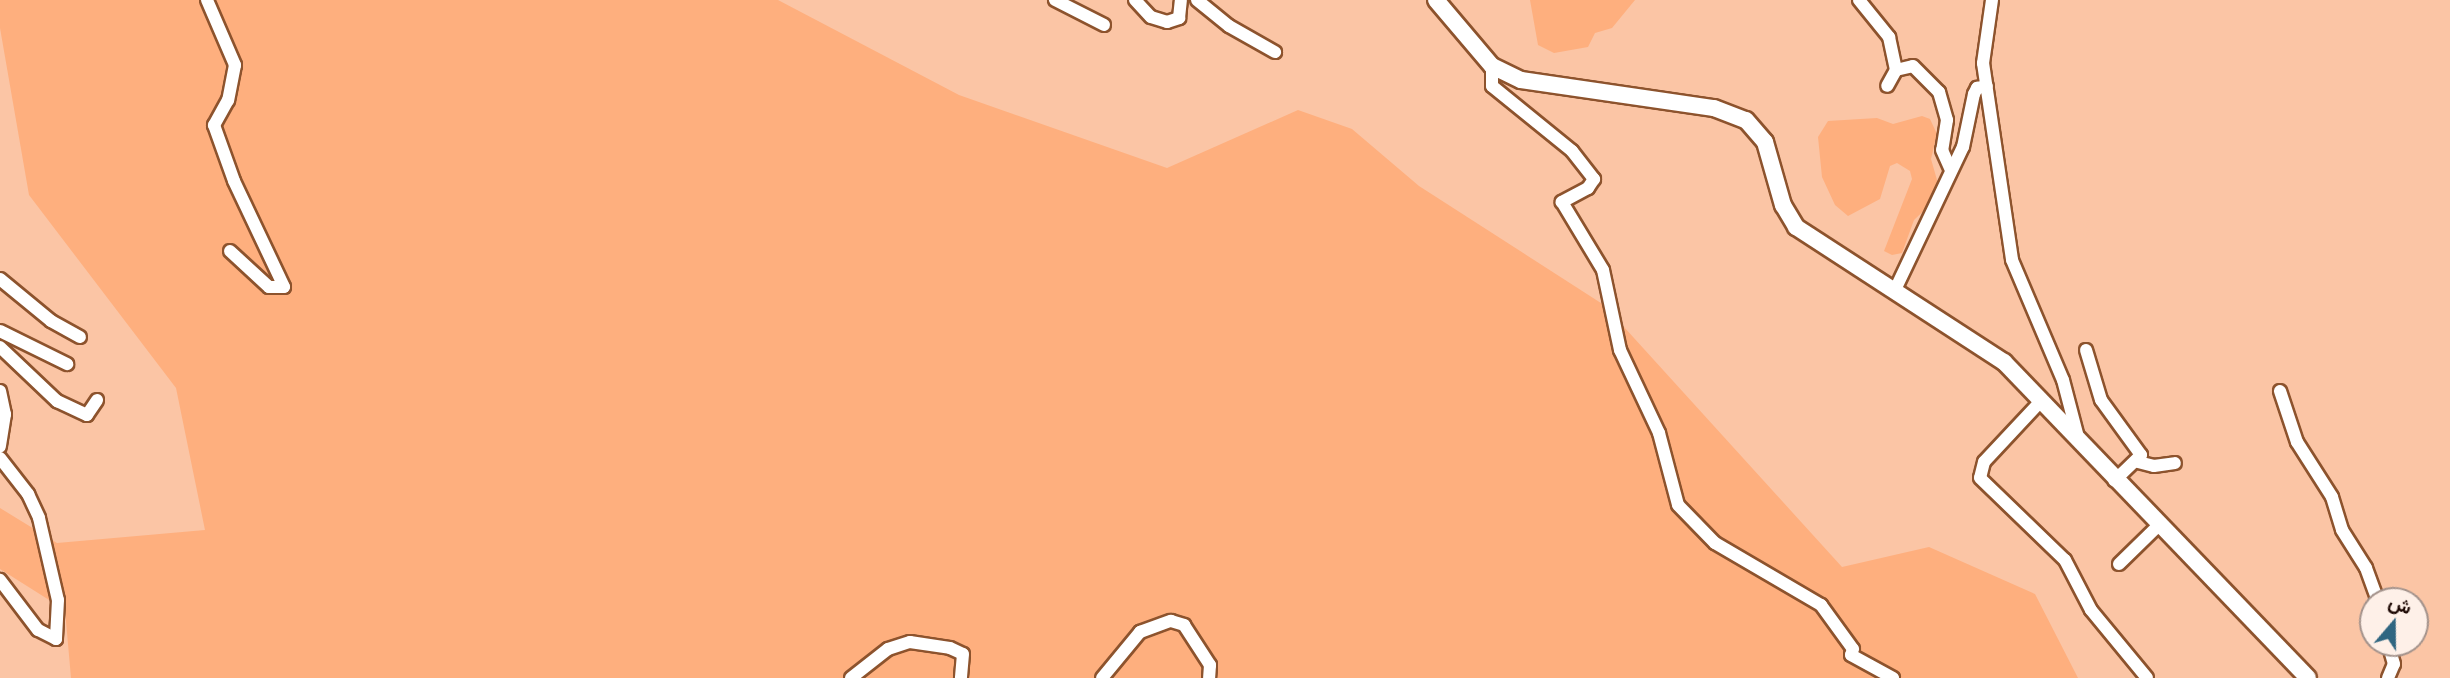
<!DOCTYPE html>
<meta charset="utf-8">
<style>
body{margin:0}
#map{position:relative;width:2450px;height:678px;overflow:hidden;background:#fbc5a5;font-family:Ubuntu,Vazirmatn,sans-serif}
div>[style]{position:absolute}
.green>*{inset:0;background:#feaf7e}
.roads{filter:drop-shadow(2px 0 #8d532d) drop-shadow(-2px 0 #8d532d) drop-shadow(0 2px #8d532d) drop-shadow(0 -2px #8d532d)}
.street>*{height:12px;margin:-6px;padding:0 6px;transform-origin:6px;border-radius:6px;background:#fff}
.secondary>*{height:16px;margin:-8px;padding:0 8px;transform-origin:8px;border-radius:8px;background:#fff}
span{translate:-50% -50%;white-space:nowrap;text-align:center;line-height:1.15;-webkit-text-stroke:6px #fef0e8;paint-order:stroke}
.north{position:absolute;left:2359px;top:587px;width:70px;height:70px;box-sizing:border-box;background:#fef0e8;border:2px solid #a3928b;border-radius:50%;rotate:20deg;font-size:19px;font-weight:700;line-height:28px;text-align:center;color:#1a0500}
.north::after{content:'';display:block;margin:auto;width:24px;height:32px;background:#306681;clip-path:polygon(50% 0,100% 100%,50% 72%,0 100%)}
</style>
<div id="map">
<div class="green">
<i style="clip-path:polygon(0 0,778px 0,959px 95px,1167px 168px,1298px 110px,1352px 129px,1419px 186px,1604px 305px,1842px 567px,1929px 547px,2035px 594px,2078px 678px,71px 678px,65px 610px,0 569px,0 508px,57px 543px,205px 530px,176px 388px,29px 195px,0 28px)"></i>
<i style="clip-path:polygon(1530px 0,1635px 0,1612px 28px,1595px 33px,1588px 47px,1554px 53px,1538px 45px)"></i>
<i style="clip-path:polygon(1922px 116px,1930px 119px,1937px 134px,1931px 159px,1939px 187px,1934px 201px,1914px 220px,1902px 253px,1892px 255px,1884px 251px,1912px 179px,1910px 171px,1897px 163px,1890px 166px,1880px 199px,1848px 216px,1835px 205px,1822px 177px,1818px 137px,1828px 121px,1877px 118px,1893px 124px)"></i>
</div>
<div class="roads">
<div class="street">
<i style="left:207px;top:0;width:71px;rotate:66.7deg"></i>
<i style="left:235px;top:65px;width:36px;rotate:101deg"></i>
<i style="left:228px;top:100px;width:29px;rotate:119deg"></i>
<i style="left:214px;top:125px;width:59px;rotate:70.3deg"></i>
<i style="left:234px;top:181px;width:117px;rotate:64.7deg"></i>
<i style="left:284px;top:287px;width:15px;rotate:180deg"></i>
<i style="left:269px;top:287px;width:53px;rotate:-137.3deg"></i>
<i style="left:1055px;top:0;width:55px;rotate:27deg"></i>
<i style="left:1135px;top:0;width:23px;rotate:47deg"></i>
<i style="left:1151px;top:17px;width:17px;rotate:17deg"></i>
<i style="left:1167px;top:22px;width:13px;rotate:-18deg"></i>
<i style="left:1179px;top:18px;width:18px;rotate:-84deg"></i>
<i style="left:1197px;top:0;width:41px;rotate:39.1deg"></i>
<i style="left:1229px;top:26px;width:53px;rotate:29.5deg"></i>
<i style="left:1859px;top:0;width:48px;rotate:51deg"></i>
<i style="left:1889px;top:37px;width:34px;rotate:78deg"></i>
<i style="left:1896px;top:70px;width:18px;rotate:119deg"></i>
<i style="left:1992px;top:0;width:64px;rotate:98.1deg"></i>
<i style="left:1983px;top:63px;width:199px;rotate:81.6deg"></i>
<i style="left:2012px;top:260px;width:130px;rotate:67deg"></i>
<i style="left:2063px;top:380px;width:63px;rotate:75.3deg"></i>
<i style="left:1492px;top:66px;width:20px;rotate:90deg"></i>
<i style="left:1492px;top:86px;width:103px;rotate:39.1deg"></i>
<i style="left:1572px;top:151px;width:36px;rotate:52deg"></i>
<i style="left:1594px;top:179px;width:11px;rotate:124deg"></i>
<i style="left:1588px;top:188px;width:30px;rotate:152deg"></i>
<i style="left:1562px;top:202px;width:79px;rotate:58.9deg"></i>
<i style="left:1603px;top:270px;width:82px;rotate:78deg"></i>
<i style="left:1620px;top:350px;width:92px;rotate:64.8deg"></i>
<i style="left:1659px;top:433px;width:74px;rotate:75.2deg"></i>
<i style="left:1678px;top:505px;width:53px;rotate:45.8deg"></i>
<i style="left:1715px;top:543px;width:123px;rotate:30.3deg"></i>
<i style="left:1821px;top:605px;width:54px;rotate:54deg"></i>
<i style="left:1853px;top:649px;width:6px;rotate:108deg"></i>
<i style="left:1851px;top:655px;width:48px;rotate:28.7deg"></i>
<i style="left:1896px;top:70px;width:17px;rotate:-13deg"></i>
<i style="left:1913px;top:66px;width:37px;rotate:45deg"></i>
<i style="left:1939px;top:92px;width:29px;rotate:74deg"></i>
<i style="left:1947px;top:120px;width:30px;rotate:99deg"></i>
<i style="left:1942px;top:150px;width:22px;rotate:66deg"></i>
<i style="left:0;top:279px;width:66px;rotate:39.5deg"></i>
<i style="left:51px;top:321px;width:33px;rotate:29deg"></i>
<i style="left:1894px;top:292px;width:161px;rotate:-64.6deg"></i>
<i style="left:1963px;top:147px;width:54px;rotate:-78.3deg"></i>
<i style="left:1974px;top:94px;width:7px;rotate:-63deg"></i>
<i style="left:1977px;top:88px;width:10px;rotate:-11deg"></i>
<i style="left:0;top:331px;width:75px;rotate:26.2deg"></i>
<i style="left:0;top:347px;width:79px;rotate:43.5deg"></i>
<i style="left:57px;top:401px;width:33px;rotate:25deg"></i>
<i style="left:87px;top:415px;width:18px;rotate:-56deg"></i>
<i style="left:2086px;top:350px;width:52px;rotate:73.3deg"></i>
<i style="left:2101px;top:400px;width:68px;rotate:54deg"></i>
<i style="left:2141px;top:455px;width:37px;rotate:136deg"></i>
<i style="left:0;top:391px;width:24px;rotate:78deg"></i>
<i style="left:5px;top:414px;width:33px;rotate:99deg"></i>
<i style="left:2280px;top:391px;width:54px;rotate:71.6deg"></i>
<i style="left:2297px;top:442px;width:65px;rotate:57.5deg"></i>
<i style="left:2332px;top:497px;width:34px;rotate:73deg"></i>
<i style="left:2342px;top:530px;width:45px;rotate:57.7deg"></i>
<i style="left:2366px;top:568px;width:35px;rotate:70deg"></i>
<i style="left:2041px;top:401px;width:83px;rotate:133.1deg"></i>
<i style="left:1984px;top:462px;width:16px;rotate:104deg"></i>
<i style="left:1980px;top:478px;width:118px;rotate:44deg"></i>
<i style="left:2065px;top:560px;width:56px;rotate:62.5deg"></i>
<i style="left:2091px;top:610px;width:88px;rotate:50.5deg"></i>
<i style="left:0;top:458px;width:46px;rotate:52.1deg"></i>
<i style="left:28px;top:494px;width:26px;rotate:65deg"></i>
<i style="left:39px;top:518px;width:84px;rotate:77deg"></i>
<i style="left:58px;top:600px;width:39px;rotate:93deg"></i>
<i style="left:56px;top:639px;width:20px;rotate:-153deg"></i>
<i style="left:38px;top:630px;width:63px;rotate:-127.2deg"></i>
<i style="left:2138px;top:462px;width:16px;rotate:14deg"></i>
<i style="left:2154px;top:466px;width:21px;rotate:-8deg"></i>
<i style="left:2119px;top:564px;width:54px;rotate:-44.3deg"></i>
<i style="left:851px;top:678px;width:47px;rotate:-38.1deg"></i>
<i style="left:888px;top:649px;width:23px;rotate:-18deg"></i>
<i style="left:910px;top:642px;width:40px;rotate:8.5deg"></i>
<i style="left:950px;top:648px;width:14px;rotate:25deg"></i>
<i style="left:963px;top:654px;width:24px;rotate:95deg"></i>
<i style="left:1102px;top:678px;width:60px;rotate:-50.4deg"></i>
<i style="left:1140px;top:632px;width:33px;rotate:-20deg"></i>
<i style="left:1171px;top:621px;width:14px;rotate:17deg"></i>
<i style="left:1184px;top:625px;width:48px;rotate:57deg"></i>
<i style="left:1210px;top:665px;width:13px;rotate:94deg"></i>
<i style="left:2388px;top:678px;width:15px;rotate:-67deg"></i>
<i style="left:2394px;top:664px;width:22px;rotate:-106deg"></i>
</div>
<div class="secondary">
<i style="left:1436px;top:0;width:87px;rotate:49.7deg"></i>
<i style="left:1492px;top:66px;width:32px;rotate:26deg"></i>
<i style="left:1521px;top:80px;width:195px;rotate:8.3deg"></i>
<i style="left:1714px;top:108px;width:34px;rotate:21deg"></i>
<i style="left:1746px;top:120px;width:29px;rotate:49deg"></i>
<i style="left:1765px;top:142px;width:66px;rotate:74.1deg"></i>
<i style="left:1783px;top:205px;width:26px;rotate:59deg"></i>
<i style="left:1796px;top:227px;width:248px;rotate:33deg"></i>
<i style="left:2004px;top:362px;width:438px;rotate:46.1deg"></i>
</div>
</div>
<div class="north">ش</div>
</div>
